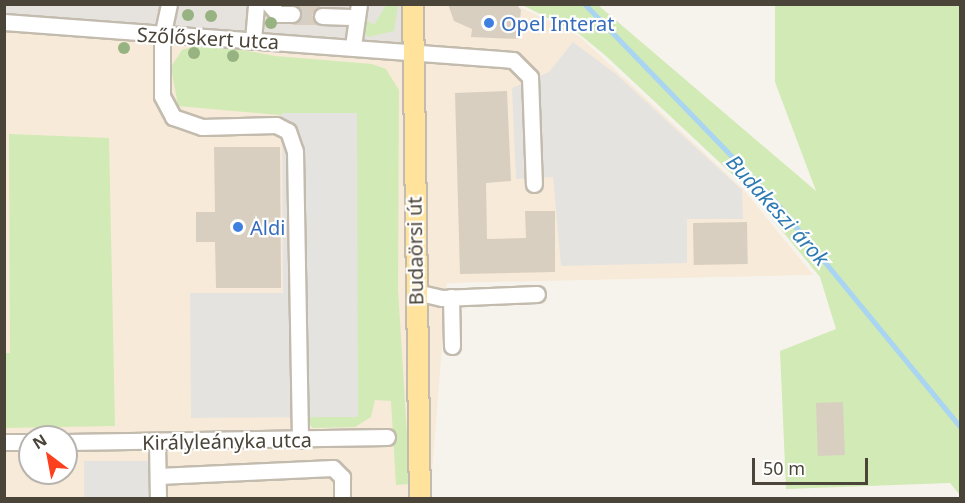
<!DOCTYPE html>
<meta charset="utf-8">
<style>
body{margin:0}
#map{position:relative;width:965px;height:503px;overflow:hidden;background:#f6f3ec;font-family:"Noto Sans",sans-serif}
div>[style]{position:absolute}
.commercial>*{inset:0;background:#f7ead8}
.industrial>*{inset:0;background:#e6e2dd}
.green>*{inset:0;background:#d2eab5}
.parking>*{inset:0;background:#e5e3e0;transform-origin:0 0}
.stream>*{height:4.5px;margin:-2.25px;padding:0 2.25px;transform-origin:2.25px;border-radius:2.25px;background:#a9d4f2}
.building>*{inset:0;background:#d8cfc1;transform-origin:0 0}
.minor-tunnel>*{height:15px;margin-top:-7.5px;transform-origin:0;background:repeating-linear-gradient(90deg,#d4d0c8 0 15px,transparent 0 23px)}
.roads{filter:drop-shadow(2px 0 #c2bbae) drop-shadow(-2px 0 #c2bbae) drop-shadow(0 2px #c2bbae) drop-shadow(0 -2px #c2bbae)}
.minor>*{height:15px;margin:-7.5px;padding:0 7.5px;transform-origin:7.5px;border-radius:7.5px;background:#fff}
.major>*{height:20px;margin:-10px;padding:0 10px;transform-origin:10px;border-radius:10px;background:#ffe39c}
.trees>*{width:12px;height:12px;margin:-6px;border-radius:50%;background:#97b381}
.dots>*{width:16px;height:16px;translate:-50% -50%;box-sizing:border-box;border:3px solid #fff;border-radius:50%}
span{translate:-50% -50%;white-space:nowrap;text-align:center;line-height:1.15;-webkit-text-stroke:4.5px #fff;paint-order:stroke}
.shop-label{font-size:20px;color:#366cbe}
.left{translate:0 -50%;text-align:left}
.street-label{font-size:20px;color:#4b4439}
.water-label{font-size:21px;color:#2e7ab2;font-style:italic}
.frame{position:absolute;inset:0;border:6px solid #4b4439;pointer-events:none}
.north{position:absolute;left:18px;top:425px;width:60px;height:60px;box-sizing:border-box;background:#fff;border:2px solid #b7b4b0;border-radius:50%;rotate:328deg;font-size:16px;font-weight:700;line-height:24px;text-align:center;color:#4b4439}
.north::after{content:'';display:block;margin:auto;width:21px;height:27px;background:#fc3f1d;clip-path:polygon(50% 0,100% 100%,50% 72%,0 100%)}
.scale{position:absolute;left:752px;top:458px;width:116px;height:27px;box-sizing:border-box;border:3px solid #4b4439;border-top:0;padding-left:8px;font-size:18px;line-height:21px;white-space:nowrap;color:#4b4439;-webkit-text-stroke:4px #fff;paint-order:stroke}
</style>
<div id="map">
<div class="commercial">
<i style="clip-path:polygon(evenodd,413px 5px,516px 5px,579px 36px,744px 190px,813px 275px,447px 283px,430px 498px,5px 498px,4px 17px,413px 5px,30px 437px,66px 437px,66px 473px,30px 473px,30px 437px)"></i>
</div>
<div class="industrial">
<i style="clip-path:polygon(4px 5px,413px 5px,412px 52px,5px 17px)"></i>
</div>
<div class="green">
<i style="clip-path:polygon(386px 5px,398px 5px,394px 31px,368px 37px,361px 28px,363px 18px,374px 25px)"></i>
<i style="clip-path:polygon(522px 5px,598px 5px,816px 191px,775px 82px,775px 5px,960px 5px,960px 495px,950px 483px,786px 489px,780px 351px,836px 329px,820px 277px,747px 188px,606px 56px,578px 33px)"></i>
<i style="clip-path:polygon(205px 43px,275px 56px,372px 64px,386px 69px,399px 90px,398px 289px,410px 484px,396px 485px,391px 401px,375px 400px,371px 417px,355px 427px,313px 428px,307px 422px,290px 116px,178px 106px,171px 67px,182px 50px)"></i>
<i style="clip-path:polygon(9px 134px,109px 138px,115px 426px,5px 428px,5px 353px,10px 353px)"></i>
</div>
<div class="parking">
<i style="clip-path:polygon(573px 42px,616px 74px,742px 190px,743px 219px,687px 219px,687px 263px,561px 266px,553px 177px,516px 179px,512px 88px,549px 72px)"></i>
<i style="clip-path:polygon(282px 113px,357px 113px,358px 417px,191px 418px,190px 293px,283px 293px)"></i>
<i style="left:84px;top:461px;width:65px;height:37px"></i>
</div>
<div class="stream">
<i style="left:585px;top:4px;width:274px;rotate:46deg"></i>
<i style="left:775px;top:201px;width:291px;rotate:50.6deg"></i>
</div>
<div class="building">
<i style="clip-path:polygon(293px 4px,322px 4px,312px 15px,320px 25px,292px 25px,302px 15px)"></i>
<i style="clip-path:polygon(448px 4px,516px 4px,521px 10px,518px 39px,471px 37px,472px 29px,454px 21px)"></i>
<i style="clip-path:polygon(507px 91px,511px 181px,486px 183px,487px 239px,526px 238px,525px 211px,555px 211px,555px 272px,460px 274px,455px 93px)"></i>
<i style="clip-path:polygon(214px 147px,280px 147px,281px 288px,216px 288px,215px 242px,196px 242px,196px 212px,215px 212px)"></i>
<i style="left:747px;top:222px;width:42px;height:54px;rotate:89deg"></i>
<i style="left:843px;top:402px;width:53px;height:27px;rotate:88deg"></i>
</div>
<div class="minor-tunnel">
<i style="left:292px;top:14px;width:30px;rotate:4deg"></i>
</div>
<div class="roads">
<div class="minor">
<i style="left:169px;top:4px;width:34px;rotate:102deg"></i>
<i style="left:162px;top:37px;width:59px;rotate:90deg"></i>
<i style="left:162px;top:96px;width:24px;rotate:62deg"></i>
<i style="left:173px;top:117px;width:31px;rotate:19deg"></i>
<i style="left:202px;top:127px;width:74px;rotate:-1.5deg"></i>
<i style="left:276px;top:125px;width:13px;rotate:27deg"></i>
<i style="left:288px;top:131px;width:21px;rotate:71deg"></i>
<i style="left:295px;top:151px;width:289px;rotate:89deg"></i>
<i style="left:269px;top:4px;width:13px;rotate:48deg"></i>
<i style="left:278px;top:14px;width:14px"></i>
<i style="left:322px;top:16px;width:35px;rotate:2deg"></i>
<i style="left:4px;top:22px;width:510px;rotate:4.27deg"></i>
<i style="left:513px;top:60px;width:24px;rotate:45deg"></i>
<i style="left:530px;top:77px;width:107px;rotate:87.9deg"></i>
<i style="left:253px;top:40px;width:36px;rotate:-85deg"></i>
<i style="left:353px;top:46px;width:42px;rotate:-81.9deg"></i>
<i style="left:416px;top:292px;width:27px;rotate:13deg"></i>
<i style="left:442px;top:298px;width:95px;rotate:-2.4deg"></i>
<i style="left:451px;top:297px;width:49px;rotate:88.8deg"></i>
<i style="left:4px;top:442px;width:26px"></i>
<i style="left:66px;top:442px;width:321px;rotate:-0.9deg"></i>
<i style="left:157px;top:442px;width:56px;rotate:89deg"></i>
<i style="left:158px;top:476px;width:175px;rotate:-2.6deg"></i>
<i style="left:333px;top:468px;width:13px;rotate:45deg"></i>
<i style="left:342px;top:477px;width:21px;rotate:90deg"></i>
</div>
<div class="major">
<i style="left:413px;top:4px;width:494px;rotate:89.2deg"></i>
</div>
</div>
<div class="trees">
<i style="left:188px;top:15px"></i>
<i style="left:211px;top:16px"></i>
<i style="left:271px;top:23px"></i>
<i style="left:124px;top:48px"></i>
<i style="left:194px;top:53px"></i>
<i style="left:233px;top:56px"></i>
</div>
<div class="dots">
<i style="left:489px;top:23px;background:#3f7fe0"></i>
<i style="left:238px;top:227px;background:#3f7fe0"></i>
</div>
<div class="shop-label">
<span class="left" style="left:501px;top:23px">Opel Interat</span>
<span class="left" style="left:250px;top:227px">Aldi</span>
</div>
<div class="street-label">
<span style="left:208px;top:38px;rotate:3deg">Szőlőskert utca</span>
<span style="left:415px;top:251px;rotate:-91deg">Budaörsi út</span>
<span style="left:227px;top:441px;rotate:-1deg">Királyleányka utca</span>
</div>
<div class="water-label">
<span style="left:778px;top:210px;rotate:48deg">Budakeszi árok</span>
</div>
<div class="frame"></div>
<div class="north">N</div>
<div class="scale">50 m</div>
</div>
